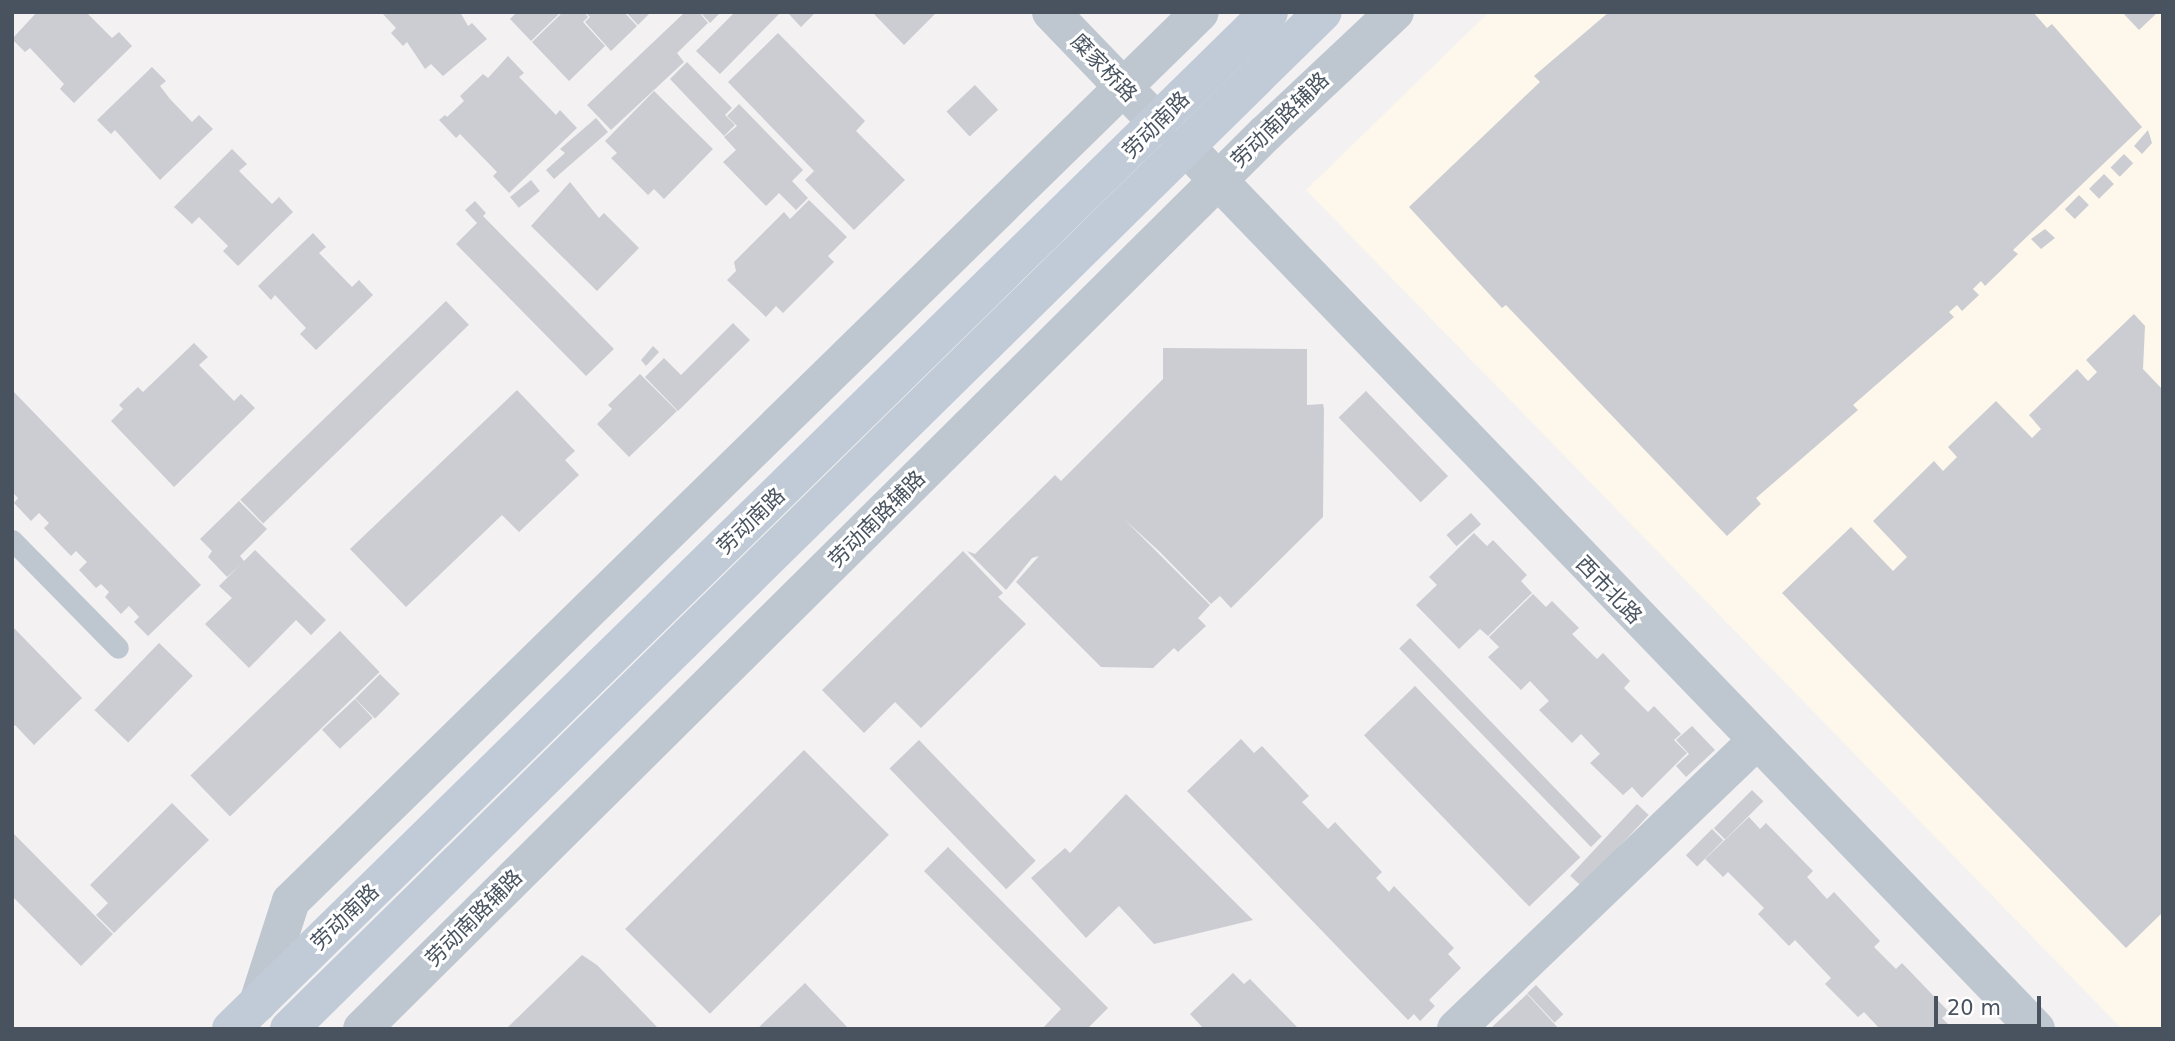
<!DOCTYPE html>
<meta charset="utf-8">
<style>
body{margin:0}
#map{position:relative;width:2175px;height:1041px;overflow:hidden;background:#f3f1f1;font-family:"DejaVu Sans","Noto Sans SC",sans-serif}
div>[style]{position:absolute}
.commercial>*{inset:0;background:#fdf8eb}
.building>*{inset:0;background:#cbcdd3;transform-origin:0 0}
.service>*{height:21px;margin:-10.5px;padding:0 10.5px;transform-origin:10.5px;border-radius:10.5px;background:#bec7d0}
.minor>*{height:38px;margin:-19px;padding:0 19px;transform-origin:19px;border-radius:19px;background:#bec7d0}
.tertiary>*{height:38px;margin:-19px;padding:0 19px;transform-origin:19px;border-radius:19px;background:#bec7d0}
.secondary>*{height:38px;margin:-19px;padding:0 19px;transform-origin:19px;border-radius:19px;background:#c1cbd7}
span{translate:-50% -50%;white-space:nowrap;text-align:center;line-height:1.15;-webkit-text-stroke:6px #fff;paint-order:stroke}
.street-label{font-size:21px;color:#48535f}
.frame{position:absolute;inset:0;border:14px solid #48535f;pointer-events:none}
.scale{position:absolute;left:1934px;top:996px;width:107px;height:32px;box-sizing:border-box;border:4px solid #48535f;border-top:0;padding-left:9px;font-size:21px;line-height:24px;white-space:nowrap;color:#48535f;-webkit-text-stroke:5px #fff;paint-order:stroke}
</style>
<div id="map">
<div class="commercial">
<i style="clip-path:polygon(1489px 12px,2163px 12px,2163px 1029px,2122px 1029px,1306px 190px)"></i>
</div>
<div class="building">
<i style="clip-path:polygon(37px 12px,86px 12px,112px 38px,119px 32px,132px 46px,74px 103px,60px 89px,64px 84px,30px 48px,25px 52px,12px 39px)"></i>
<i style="clip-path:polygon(381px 12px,460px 12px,468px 26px,472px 23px,487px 39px,443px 76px,431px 64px,425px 69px,407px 42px,403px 46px,391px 33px,396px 28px)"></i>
<i style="clip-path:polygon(517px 12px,561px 12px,531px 41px,510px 19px)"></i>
<i style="clip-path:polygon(563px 12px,584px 12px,588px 17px,583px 22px,605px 46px,569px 81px,532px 42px)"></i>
<i style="clip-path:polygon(585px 12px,624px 12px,637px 26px,611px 51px,585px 22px,590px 17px)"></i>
<i style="clip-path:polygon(626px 12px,651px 12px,638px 25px)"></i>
<i style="clip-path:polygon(685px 12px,699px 12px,708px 23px,677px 53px,684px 62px,611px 130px,587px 105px)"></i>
<i style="clip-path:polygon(700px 12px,721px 12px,710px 23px)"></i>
<i style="clip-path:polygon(735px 12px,781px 12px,720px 74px,696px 51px)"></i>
<i style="clip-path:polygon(787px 12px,816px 12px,801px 27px)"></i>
<i style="clip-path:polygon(872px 12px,937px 12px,904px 45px)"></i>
<i style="clip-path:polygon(1609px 12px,2033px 12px,2047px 28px,2052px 24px,2142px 127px,2013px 250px,2018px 254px,1985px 286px,1981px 281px,1973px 289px,1979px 295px,1962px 311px,1957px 305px,1949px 312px,1954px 317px,1853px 405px,1858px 410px,1756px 498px,1761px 504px,1727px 536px,1506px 305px,1502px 308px,1409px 207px,1540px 82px,1534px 76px)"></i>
<i style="clip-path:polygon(2122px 12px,2158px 12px,2139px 30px)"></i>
<i style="clip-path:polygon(778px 33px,865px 121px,856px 131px,905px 180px,854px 230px,805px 180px,814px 171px,728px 82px)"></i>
<i style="clip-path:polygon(508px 56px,524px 73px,519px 77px,556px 115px,560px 110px,577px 128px,509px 193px,493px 176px,497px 172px,460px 134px,456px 138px,439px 120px,445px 115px,447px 117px,464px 101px,460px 96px,483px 74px,488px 78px)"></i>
<i style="clip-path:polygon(687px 62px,732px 108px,725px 115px,735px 125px,724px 136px,670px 79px)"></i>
<i style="clip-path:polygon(152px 67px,166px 81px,160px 86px,170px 99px,192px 122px,199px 115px,213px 129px,160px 180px,115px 130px,111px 134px,97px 120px)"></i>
<i style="left:975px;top:85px;width:34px;height:39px;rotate:47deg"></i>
<i style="clip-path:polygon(654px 91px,713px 149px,664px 199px,654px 189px,648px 195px,611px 158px,617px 153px,605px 141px)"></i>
<i style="clip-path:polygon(739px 104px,803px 170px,792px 181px,808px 198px,796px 210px,779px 193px,766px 206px,723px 162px,736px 150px,724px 137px,737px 126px,727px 116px)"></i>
<i style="clip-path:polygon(596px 118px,608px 132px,554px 179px,546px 170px,565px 153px,560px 149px)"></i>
<i style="clip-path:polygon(2148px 130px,2152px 143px,2142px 154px,2134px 146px)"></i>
<i style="clip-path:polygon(232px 149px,247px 164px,239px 171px,272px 204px,279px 197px,293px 212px,238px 266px,223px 251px,228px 246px,199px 217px,192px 224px,174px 207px)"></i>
<i style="left:2124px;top:154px;width:13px;height:19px;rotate:45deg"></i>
<i style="left:2104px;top:174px;width:14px;height:21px;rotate:45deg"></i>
<i style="left:531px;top:180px;width:14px;height:27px;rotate:51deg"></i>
<i style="clip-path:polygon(570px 182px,599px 218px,604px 213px,639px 248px,597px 291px,531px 226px)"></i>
<i style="left:2079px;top:195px;width:14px;height:20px;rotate:45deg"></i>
<i style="clip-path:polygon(809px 200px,847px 237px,828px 256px,834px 262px,783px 313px,776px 306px,766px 317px,727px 280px,736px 271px,734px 262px,784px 212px,790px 219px)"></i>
<i style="clip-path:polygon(475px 201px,486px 213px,483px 216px,614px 349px,586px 376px,456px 244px,477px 223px,465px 210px)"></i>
<i style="clip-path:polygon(2045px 229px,2055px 238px,2041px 249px,2031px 239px)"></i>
<i style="clip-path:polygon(313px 233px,326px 247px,319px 253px,352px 287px,359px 280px,373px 295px,316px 350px,300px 334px,306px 328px,275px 295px,271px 300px,258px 286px)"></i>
<i style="left:446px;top:301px;width:33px;height:286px;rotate:46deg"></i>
<i style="clip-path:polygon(2134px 314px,2145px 326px,2143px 369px,2163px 390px,2163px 912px,2126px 948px,1782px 593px,1851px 527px,1893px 571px,1907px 557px,1873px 521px,1934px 461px,1943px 471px,1957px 457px,1948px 447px,1996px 401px,2032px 438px,2041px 429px,2029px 415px,2077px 369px,2088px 381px,2097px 372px,2086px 360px)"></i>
<i style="clip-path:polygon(733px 323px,750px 340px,678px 411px,645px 377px,664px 358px,681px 375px)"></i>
<i style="clip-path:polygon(194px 343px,208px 357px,199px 365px,234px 401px,241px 394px,255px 408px,174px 487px,111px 421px,123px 409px,119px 405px,138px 387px,143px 392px)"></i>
<i style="clip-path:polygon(653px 346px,659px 352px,646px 366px,641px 360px)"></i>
<i style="clip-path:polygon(1163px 348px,1307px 349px,1307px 405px,1323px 404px,1324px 409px,1323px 517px,1231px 608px,1220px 596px,1211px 604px,1160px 552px,1124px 519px,1210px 605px,1198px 618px,1206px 626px,1178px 652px,1174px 648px,1153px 668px,1101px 667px,1016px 582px,1039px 556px,1032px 558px,1006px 590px,967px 551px,975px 554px,1055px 475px,1061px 481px,1163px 379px)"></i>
<i style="clip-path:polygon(640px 374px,677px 411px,629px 457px,597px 424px,612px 409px,608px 405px)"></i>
<i style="clip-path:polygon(12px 390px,201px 585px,148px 636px,134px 622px,139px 617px,129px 606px,121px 614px,105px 597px,109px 592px,101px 584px,96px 588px,79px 570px,87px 562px,76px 551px,71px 556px,44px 528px,49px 523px,39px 513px,31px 521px,14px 503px,18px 498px,12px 492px)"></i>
<i style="clip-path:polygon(517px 390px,575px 451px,565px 460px,579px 475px,519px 532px,502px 515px,406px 607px,350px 549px)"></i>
<i style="left:1366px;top:391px;width:118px;height:38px;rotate:46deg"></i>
<i style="clip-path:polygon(239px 501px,267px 529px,240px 556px,244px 561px,255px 550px,326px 620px,311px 635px,296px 620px,249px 668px,205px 624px,232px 598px,219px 586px,240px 565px,227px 577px,208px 557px,212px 551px,200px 539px)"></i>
<i style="left:1471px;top:513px;width:15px;height:33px;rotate:48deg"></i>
<i style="clip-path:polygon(1474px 533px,1487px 546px,1493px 540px,1527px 575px,1521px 581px,1532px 593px,1488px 636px,1480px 629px,1459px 649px,1416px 605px,1437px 585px,1429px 577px)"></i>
<i style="clip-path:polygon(963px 551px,1003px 593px,998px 597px,1026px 624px,921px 728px,895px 702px,864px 733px,822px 690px)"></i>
<i style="clip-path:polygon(1533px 594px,1546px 607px,1552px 601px,1579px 628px,1572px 634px,1597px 659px,1603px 653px,1630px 681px,1624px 688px,1648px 712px,1654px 706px,1681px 734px,1674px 740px,1687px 753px,1642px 798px,1632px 787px,1623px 795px,1590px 763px,1600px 754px,1581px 734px,1572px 743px,1539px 710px,1549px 701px,1530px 681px,1521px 690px,1488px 657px,1499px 647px,1489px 637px)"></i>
<i style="clip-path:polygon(12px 626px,82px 698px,34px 745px,15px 725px,12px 728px)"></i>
<i style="left:340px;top:631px;width:57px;height:208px;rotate:46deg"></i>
<i style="left:1410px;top:638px;width:276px;height:15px;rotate:46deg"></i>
<i style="left:159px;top:643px;width:47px;height:93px;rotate:44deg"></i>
<i style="left:380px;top:674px;width:28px;height:35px;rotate:45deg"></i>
<i style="left:1415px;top:686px;width:238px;height:71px;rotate:46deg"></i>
<i style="left:355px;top:699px;width:26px;height:45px;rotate:47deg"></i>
<i style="clip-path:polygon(1692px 726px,1715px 750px,1686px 777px,1676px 766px,1689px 754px,1676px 740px)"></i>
<i style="clip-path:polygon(1241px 739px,1254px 753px,1262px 746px,1309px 796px,1302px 802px,1328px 829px,1335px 822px,1382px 872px,1376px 878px,1389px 892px,1394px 886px,1454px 948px,1448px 954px,1461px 968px,1429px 1000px,1435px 1006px,1420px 1021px,1414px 1014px,1408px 1020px,1187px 791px)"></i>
<i style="left:919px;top:740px;width:168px;height:41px;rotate:46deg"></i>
<i style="left:804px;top:750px;width:120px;height:253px;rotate:45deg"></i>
<i style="left:1752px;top:790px;width:16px;height:54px;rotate:45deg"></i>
<i style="clip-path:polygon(1126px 794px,1253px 920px,1154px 944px,1119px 906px,1086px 938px,1031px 878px,1065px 848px,1070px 853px)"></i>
<i style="clip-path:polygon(172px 803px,209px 840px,114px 933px,96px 915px,108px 903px,90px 885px)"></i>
<i style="left:1637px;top:804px;width:16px;height:98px;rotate:43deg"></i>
<i style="clip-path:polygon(1749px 817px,1760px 829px,1766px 823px,1813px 871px,1807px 877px,1827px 899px,1834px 892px,1880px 941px,1874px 947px,1896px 969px,1902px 963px,1949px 1012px,1942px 1018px,1953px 1029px,1880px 1029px,1864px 1012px,1858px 1017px,1825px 984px,1831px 978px,1795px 940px,1789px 946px,1758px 914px,1764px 908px,1728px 872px,1723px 877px,1705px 859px)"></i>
<i style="left:1712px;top:829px;width:16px;height:37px;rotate:45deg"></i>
<i style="clip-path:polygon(12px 832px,113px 934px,81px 966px,12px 896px)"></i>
<i style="clip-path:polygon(948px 847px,1108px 1008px,1087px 1029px,1042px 1029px,1061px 1009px,924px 871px)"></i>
<i style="clip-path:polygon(582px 955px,597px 965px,659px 1029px,506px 1029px)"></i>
<i style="clip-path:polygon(1233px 973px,1244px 984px,1250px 979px,1297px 1027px,1204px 1029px,1190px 1014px)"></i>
<i style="clip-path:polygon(805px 983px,849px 1029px,757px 1029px)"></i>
<i style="left:1536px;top:985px;width:40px;height:12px;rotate:47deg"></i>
<i style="clip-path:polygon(1527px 994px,1559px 1029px,1490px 1029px)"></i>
</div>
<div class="service">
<i style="left:12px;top:540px;width:151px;rotate:45.5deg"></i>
</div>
<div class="minor">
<i style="left:1051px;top:12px;width:154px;rotate:46.1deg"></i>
<i style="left:258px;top:1003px;width:107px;rotate:-72.1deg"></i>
<i style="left:291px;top:901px;width:1271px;rotate:-44.36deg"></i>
<i style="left:362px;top:1029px;width:1273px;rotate:-44.75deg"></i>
<i style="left:1266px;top:133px;width:177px;rotate:-43.2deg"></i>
<i style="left:1456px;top:1029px;width:414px;rotate:-43.8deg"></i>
</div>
<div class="tertiary">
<i style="left:1186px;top:147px;width:1225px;rotate:46.06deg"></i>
</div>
<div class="secondary">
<i style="left:231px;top:1029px;width:1453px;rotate:-44.41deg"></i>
<i style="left:289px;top:1029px;width:1450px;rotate:-44.53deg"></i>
</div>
<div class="street-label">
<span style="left:1104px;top:68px;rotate:46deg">糜家桥路</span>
<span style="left:1280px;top:120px;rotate:-44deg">劳动南路辅路</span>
<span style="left:1156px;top:125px;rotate:-45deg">劳动南路</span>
<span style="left:877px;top:519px;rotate:-45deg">劳动南路辅路</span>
<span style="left:751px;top:521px;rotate:-44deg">劳动南路</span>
<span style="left:1609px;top:590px;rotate:46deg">西市北路</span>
<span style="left:345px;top:917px;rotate:-44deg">劳动南路</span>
<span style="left:474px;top:918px;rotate:-45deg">劳动南路辅路</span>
</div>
<div class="frame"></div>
<div class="scale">20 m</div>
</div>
